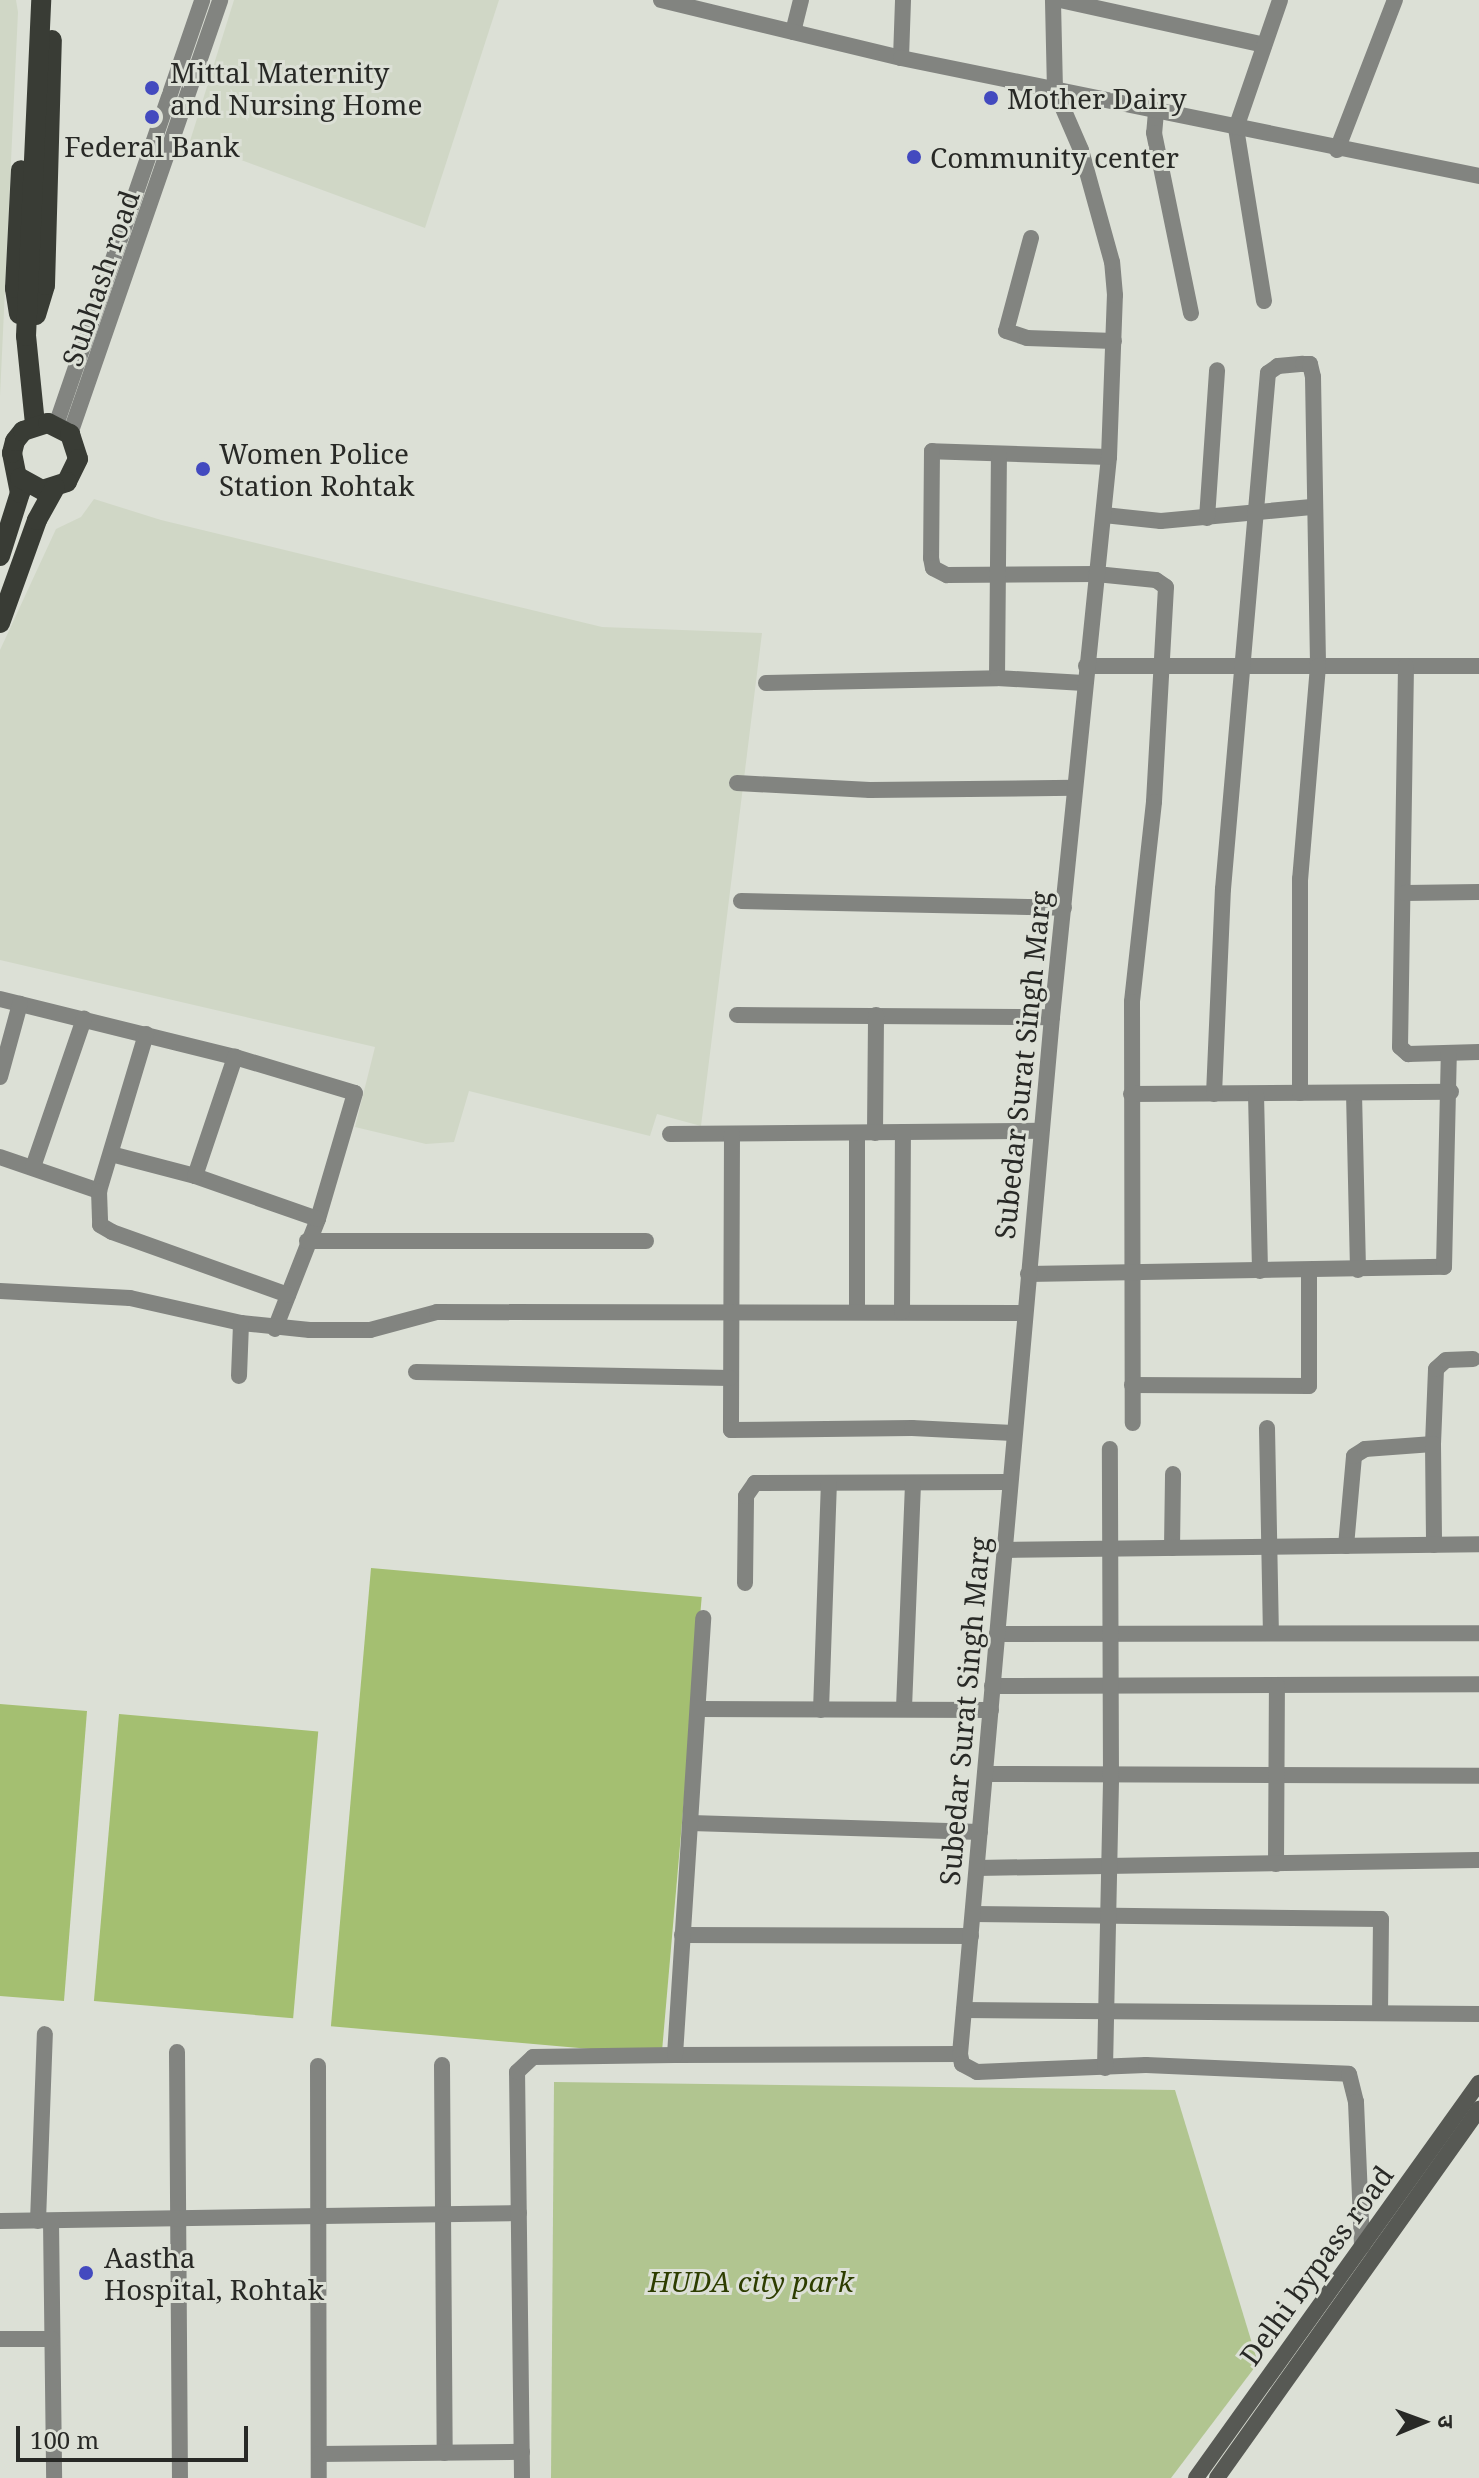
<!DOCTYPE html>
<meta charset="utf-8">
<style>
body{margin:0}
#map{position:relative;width:1479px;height:2478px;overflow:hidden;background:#dce0d6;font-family:"Noto Serif","Noto Sans Devanagari",serif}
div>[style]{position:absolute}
.built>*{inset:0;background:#d0d7c6}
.green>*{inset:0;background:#b1c590}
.water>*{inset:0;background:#a4bf71;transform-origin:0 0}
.minor>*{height:16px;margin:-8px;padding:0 8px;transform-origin:8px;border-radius:8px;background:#828480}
.tertiary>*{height:16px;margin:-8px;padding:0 8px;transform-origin:8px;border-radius:8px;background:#828480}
.secondary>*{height:16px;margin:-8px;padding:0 8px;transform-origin:8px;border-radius:8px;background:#575954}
.primary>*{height:20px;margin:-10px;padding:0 10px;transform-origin:10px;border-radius:10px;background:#393c35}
.dots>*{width:22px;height:22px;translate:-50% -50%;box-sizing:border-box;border:4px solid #dce0d6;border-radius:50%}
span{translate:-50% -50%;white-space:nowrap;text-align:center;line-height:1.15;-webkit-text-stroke:6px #dce0d6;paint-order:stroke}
.poi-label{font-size:28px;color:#282926}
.left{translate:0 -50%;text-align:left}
.street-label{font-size:28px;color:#282926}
.park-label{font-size:28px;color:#2d3d00;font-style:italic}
.north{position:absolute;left:1383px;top:2382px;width:80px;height:80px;-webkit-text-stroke:6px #dce0d6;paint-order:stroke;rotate:89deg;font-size:22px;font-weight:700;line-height:32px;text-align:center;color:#282926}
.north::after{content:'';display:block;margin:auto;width:28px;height:36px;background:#282926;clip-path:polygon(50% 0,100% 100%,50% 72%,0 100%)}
.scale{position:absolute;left:16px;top:2426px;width:232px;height:36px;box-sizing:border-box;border:4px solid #282926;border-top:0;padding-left:10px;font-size:24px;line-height:28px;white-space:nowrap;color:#282926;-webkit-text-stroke:6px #dce0d6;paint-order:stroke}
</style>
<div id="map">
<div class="built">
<i style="clip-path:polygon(0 0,16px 0,18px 12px,0 396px)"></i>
<i style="clip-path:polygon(234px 0,499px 0,425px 228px,190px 141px)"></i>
<i style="clip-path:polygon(94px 499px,161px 520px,602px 627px,762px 633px,701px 1126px,657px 1114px,650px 1136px,469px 1091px,454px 1142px,426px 1144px,355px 1127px,375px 1047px,0 960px,0 650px,56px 529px,81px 517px)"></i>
</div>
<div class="green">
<i style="clip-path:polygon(554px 2082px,1175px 2090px,1258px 2363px,1171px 2478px,551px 2478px)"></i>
</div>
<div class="water">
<i style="left:371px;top:1568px;width:332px;height:460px;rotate:5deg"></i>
<i style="clip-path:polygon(0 1704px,87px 1711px,64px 2001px,0 1996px)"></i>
<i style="left:119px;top:1714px;width:200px;height:288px;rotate:5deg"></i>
</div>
<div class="minor">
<i style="left:1060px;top:0;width:209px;rotate:12.4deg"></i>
<i style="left:793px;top:32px;width:33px;rotate:-76deg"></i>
<i style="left:901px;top:58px;width:58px;rotate:-88deg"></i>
<i style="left:1156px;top:112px;width:21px;rotate:95deg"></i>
<i style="left:1154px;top:133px;width:184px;rotate:78.4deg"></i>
<i style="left:1337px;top:150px;width:161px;rotate:-68.9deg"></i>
<i style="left:1031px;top:238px;width:96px;rotate:105deg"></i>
<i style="left:1006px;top:331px;width:22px;rotate:18deg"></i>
<i style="left:1027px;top:338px;width:87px;rotate:2deg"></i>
<i style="left:1264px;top:301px;width:175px;rotate:-99.2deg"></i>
<i style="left:1236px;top:128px;width:135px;rotate:-71deg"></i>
<i style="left:1109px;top:457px;width:177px;rotate:-178.1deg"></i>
<i style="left:932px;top:451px;width:107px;rotate:90.5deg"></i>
<i style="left:931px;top:558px;width:10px;rotate:79deg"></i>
<i style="left:933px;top:568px;width:16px;rotate:27deg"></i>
<i style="left:947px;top:575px;width:149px;rotate:-0.4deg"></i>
<i style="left:1096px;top:574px;width:60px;rotate:5.7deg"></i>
<i style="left:1156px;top:580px;width:12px;rotate:35deg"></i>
<i style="left:1166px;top:587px;width:215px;rotate:93.2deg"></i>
<i style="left:1154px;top:802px;width:201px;rotate:96.3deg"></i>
<i style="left:1132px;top:1002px;width:421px;rotate:89.9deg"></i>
<i style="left:1104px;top:515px;width:57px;rotate:6deg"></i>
<i style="left:1161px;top:521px;width:151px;rotate:-5.3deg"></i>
<i style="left:1207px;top:518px;width:148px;rotate:-86.1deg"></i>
<i style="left:1086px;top:666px;width:393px"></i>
<i style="left:1406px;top:666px;width:381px;rotate:90.9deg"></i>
<i style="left:1400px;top:1047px;width:11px;rotate:41deg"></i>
<i style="left:1408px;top:1054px;width:71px;rotate:-1.6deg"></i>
<i style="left:997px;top:678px;width:224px;rotate:-89.5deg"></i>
<i style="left:766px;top:683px;width:231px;rotate:-1.2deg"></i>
<i style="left:997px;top:678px;width:87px;rotate:3.3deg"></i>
<i style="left:737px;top:783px;width:133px;rotate:3deg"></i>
<i style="left:870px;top:790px;width:204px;rotate:-0.6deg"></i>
<i style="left:1405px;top:893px;width:74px;rotate:-0.8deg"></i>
<i style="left:741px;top:901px;width:323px;rotate:1.2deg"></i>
<i style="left:0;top:999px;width:242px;rotate:13.9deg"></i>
<i style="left:235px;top:1057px;width:125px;rotate:16.7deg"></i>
<i style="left:355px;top:1093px;width:131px;rotate:106.4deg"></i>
<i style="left:318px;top:1219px;width:118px;rotate:111.4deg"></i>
<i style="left:737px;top:1015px;width:315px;rotate:0.4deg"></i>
<i style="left:0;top:1077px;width:76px;rotate:-74.7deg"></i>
<i style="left:1354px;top:1093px;width:177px;rotate:88.7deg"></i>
<i style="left:1131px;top:1094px;width:320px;rotate:-0.4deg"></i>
<i style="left:1214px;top:1094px;width:205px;rotate:-87.5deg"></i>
<i style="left:1223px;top:889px;width:518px;rotate:-85.02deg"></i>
<i style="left:1268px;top:373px;width:12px;rotate:-35deg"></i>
<i style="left:1278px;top:366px;width:25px;rotate:-5deg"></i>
<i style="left:1303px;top:364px;width:7px"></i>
<i style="left:1310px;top:364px;width:13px;rotate:77deg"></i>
<i style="left:1313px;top:377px;width:289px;rotate:89deg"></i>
<i style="left:1318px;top:666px;width:214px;rotate:94.8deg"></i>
<i style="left:1300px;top:879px;width:214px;rotate:90deg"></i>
<i style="left:1256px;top:1094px;width:177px;rotate:88.7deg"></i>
<i style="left:857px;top:1133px;width:179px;rotate:90deg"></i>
<i style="left:875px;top:1133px;width:118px;rotate:-89.5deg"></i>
<i style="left:670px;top:1134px;width:371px;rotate:-0.5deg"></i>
<i style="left:732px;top:1134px;width:296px;rotate:90.2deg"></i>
<i style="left:731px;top:1430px;width:181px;rotate:-0.6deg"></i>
<i style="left:912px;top:1428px;width:101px;rotate:2.8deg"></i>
<i style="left:111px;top:1154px;width:87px;rotate:14.7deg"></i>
<i style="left:195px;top:1176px;width:130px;rotate:19.3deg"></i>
<i style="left:0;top:1157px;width:105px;rotate:19deg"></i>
<i style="left:99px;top:1191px;width:164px;rotate:-73.3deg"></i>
<i style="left:33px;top:1167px;width:157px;rotate:-71deg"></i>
<i style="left:195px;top:1176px;width:126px;rotate:-71.4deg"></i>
<i style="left:99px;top:1191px;width:34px;rotate:88deg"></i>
<i style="left:100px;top:1225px;width:14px;rotate:30deg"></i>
<i style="left:112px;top:1232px;width:187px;rotate:19.7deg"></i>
<i style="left:307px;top:1241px;width:339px"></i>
<i style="left:1028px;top:1274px;width:416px;rotate:-1deg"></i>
<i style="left:1444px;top:1267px;width:214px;rotate:-88.7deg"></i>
<i style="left:0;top:1291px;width:130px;rotate:3.1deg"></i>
<i style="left:130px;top:1298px;width:114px;rotate:12.7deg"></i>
<i style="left:241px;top:1323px;width:69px;rotate:5.8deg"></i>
<i style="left:310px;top:1330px;width:60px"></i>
<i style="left:370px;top:1330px;width:69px;rotate:-15deg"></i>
<i style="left:437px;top:1312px;width:587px;rotate:0.1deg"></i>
<i style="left:902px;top:1312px;width:180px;rotate:-89.7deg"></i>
<i style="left:416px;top:1372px;width:314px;rotate:1.1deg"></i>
<i style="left:239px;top:1376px;width:53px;rotate:-87.8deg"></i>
<i style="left:1132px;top:1385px;width:177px;rotate:0.3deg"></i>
<i style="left:1309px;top:1386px;width:116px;rotate:-90deg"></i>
<i style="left:1267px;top:1428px;width:205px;rotate:88.9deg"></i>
<i style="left:1433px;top:1444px;width:75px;rotate:-87.7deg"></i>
<i style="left:1436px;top:1369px;width:13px;rotate:-42deg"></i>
<i style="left:1446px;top:1360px;width:27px;rotate:-2deg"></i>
<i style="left:1346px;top:1546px;width:90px;rotate:-84.9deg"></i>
<i style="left:1354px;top:1456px;width:13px;rotate:-32deg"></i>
<i style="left:1365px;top:1449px;width:68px;rotate:-4.2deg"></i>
<i style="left:1433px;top:1444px;width:101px;rotate:89.4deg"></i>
<i style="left:1172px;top:1548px;width:74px;rotate:-89.2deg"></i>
<i style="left:1004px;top:1550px;width:475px;rotate:-0.7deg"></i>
<i style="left:745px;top:1583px;width:87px;rotate:-89.3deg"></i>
<i style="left:746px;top:1496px;width:16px;rotate:-55deg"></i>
<i style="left:755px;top:1483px;width:254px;rotate:-0.2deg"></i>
<i style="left:997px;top:1634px;width:482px;rotate:-0.1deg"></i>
<i style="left:992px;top:1686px;width:487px;rotate:-0.2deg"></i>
<i style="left:904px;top:1708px;width:225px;rotate:-87.7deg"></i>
<i style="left:699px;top:1709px;width:292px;rotate:0.2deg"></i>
<i style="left:821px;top:1710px;width:226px;rotate:-88deg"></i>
<i style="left:985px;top:1774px;width:494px;rotate:0.2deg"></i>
<i style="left:691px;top:1823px;width:289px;rotate:1.8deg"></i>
<i style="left:1276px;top:1864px;width:179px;rotate:-89.7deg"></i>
<i style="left:977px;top:1868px;width:501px;rotate:-0.91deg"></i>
<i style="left:973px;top:1914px;width:408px;rotate:0.7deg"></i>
<i style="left:1381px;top:1919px;width:93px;rotate:90.6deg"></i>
<i style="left:682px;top:1935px;width:289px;rotate:0.2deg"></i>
<i style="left:964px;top:2010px;width:515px;rotate:0.45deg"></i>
<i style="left:177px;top:2052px;width:426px;rotate:89.6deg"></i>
<i style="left:960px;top:2054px;width:1041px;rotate:-84.93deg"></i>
<i style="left:1052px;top:1017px;width:563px;rotate:-84.19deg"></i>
<i style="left:1109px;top:457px;width:162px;rotate:-87.9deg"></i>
<i style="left:1115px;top:295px;width:33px;rotate:-95deg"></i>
<i style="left:1112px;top:262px;width:116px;rotate:-105.5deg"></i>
<i style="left:1081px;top:150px;width:65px;rotate:-113.4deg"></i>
<i style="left:1055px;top:90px;width:90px;rotate:-91.3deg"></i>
<i style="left:675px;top:2055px;width:285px;rotate:-0.2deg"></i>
<i style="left:960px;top:2054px;width:10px;rotate:79deg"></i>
<i style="left:962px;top:2064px;width:17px;rotate:28deg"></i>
<i style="left:977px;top:2072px;width:169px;rotate:-2.4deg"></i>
<i style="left:1146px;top:2065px;width:203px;rotate:2.5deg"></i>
<i style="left:1349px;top:2074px;width:29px;rotate:76deg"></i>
<i style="left:1356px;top:2102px;width:145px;rotate:87.6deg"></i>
<i style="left:442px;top:2065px;width:388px;rotate:89.6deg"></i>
<i style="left:318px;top:2066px;width:412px;rotate:89.9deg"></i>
<i style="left:1105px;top:2068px;width:291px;rotate:-88.8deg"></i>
<i style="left:1111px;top:1777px;width:328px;rotate:-90.2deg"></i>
<i style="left:0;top:2221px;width:519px;rotate:-0.88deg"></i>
<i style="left:38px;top:2221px;width:187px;rotate:-87.9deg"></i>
<i style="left:51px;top:2221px;width:257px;rotate:89.3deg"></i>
<i style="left:0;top:2339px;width:52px"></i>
<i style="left:319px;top:2454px;width:203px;rotate:-0.6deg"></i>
<i style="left:522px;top:2478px;width:406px;rotate:-90.7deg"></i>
<i style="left:517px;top:2072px;width:22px;rotate:-43deg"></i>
<i style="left:533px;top:2057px;width:142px;rotate:-0.8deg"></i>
<i style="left:675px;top:2055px;width:438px;rotate:-86.3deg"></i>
</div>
<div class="tertiary">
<i style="left:661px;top:0;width:247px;rotate:13.6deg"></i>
<i style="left:901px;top:58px;width:590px;rotate:11.54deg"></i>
<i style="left:56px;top:425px;width:449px;rotate:-71deg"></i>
<i style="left:70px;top:434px;width:459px;rotate:-70.9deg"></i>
</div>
<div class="secondary">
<i style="left:1196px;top:2478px;width:486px;rotate:-54.4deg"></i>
<i style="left:1217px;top:2478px;width:453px;rotate:-54.6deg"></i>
</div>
<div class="primary">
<i style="left:19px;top:314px;width:26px;rotate:-99deg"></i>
<i style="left:15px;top:288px;width:118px;rotate:-87.1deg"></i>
<i style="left:36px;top:315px;width:31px;rotate:-73deg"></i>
<i style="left:45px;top:285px;width:245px;rotate:-88.4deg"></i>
<i style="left:35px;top:424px;width:88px;rotate:-95.8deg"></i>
<i style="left:26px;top:336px;width:336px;rotate:-87.4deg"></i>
<i style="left:0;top:556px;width:66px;rotate:-72.4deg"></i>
<i style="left:20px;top:493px;width:41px;rotate:-101.3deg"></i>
<i style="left:12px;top:453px;width:12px;rotate:-76deg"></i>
<i style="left:15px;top:441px;width:13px;rotate:-51deg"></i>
<i style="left:23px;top:431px;width:26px;rotate:-18deg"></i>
<i style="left:48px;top:423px;width:25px;rotate:27deg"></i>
<i style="left:70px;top:434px;width:26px;rotate:72deg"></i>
<i style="left:78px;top:459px;width:25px;rotate:116deg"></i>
<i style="left:67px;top:482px;width:26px;rotate:162deg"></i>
<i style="left:42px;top:490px;width:25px;rotate:-151deg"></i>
<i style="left:0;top:623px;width:109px;rotate:-70.2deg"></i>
<i style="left:37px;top:520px;width:37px;rotate:-61deg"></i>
</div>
<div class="dots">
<i style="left:152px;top:88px;background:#434abf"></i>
<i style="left:991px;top:98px;background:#434abf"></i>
<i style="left:152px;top:117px;background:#434abf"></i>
<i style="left:914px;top:157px;background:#434abf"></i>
<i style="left:203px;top:469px;background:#434abf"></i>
<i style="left:86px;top:2273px;background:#434abf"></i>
</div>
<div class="poi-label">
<span class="left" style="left:170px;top:88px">Mittal Maternity<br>and Nursing Home</span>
<span class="left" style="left:1007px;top:98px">Mother Dairy</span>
<span style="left:152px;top:146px">Federal Bank</span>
<span class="left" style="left:930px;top:157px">Community center</span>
<span class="left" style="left:219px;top:469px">Women Police<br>Station Rohtak</span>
<span class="left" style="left:104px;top:2273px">Aastha<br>Hospital, Rohtak</span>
</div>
<div class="street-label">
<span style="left:100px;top:278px;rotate:-71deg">Subhash road</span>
<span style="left:1022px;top:1065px;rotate:-84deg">Subedar Surat Singh Marg</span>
<span style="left:964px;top:1711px;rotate:-85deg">Subedar Surat Singh Marg</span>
<span style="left:1316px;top:2265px;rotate:-54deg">Delhi bypass road</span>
</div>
<div class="park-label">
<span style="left:751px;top:2281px">HUDA city park</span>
</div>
<div class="north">उ</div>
<div class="scale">100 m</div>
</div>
